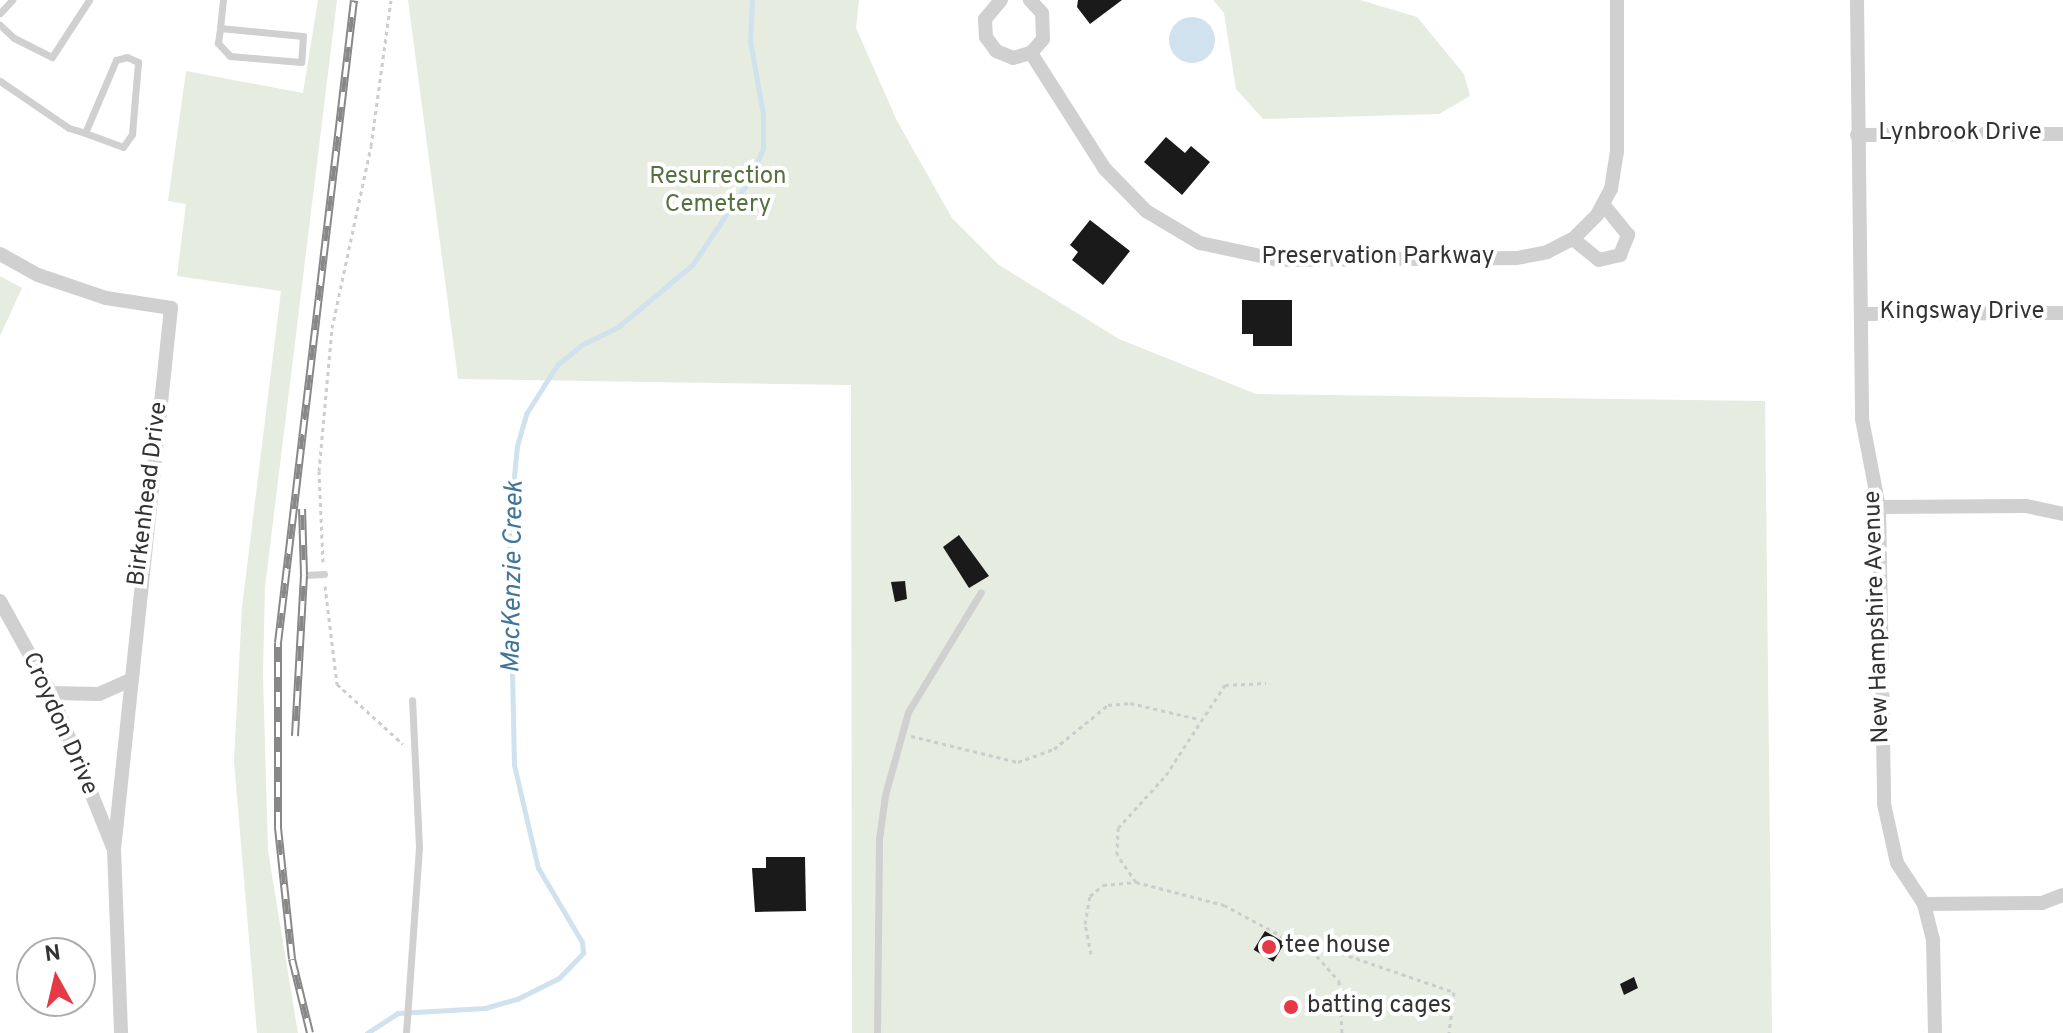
<!DOCTYPE html>
<style>
body{margin:0}
#map{position:relative;width:2063px;height:1033px;overflow:hidden;background:#fff;font-family:Overpass,sans-serif}
div>[style]{position:absolute}
.green>*{inset:0;background:#e6ecdf}
.water>*{inset:0;background:#cfe2ee}
.round{border-radius:50%}
.stream>*{height:5px;margin:-2.5px;padding:0 2.5px;transform-origin:2.5px;border-radius:2.5px;background:#cfe2ee}
.building>*{inset:0;background:#1a1a1a;transform-origin:0 0}
.path>*{height:3px;margin-top:-1.5px;transform-origin:0;background:repeating-linear-gradient(90deg,#cdcdcd 0 4px,transparent 0 8px)}
.service>*{height:7px;margin:-3.5px;padding:0 3.5px;transform-origin:3.5px;border-radius:3.5px;background:#d0d0d0}
.minor>*{height:14px;margin:-7px;padding:0 7px;transform-origin:7px;border-radius:7px;background:#d0d0d0}
.rail>*{height:8px;margin-top:-4px;transform-origin:0;background:repeating-linear-gradient(90deg,#fff 0 15px,#888 0 30px);box-sizing:border-box;border-block:2px solid #888}
.dots>*{width:22px;height:22px;translate:-50% -50%;box-sizing:border-box;border:4px solid #fff;border-radius:50%}
span{translate:-50% -50%;white-space:nowrap;text-align:center;line-height:1.15;-webkit-text-stroke:8px #fff;paint-order:stroke}
.street-label{font-size:24px;color:#333}
.park-label{font-size:24px;color:#56703f}
.poi-label{font-size:24px;color:#333}
.left{translate:0 -50%;text-align:left}
.water-label{font-size:26px;color:#3f7597;font-style:italic}
.north{position:absolute;left:16px;top:937px;width:80px;height:80px;box-sizing:border-box;background:#fff;border:2px solid #adadad;border-radius:50%;rotate:352deg;font-size:22px;font-weight:700;line-height:32px;text-align:center;color:#333}
.north::after{content:'';display:block;margin:auto;width:28px;height:36px;background:#e63946;clip-path:polygon(50% 0,100% 100%,50% 72%,0 100%)}
</style>
<div id="map">
<div class="green">
<i style="clip-path:polygon(318px 0,337px 0,265px 587px,263px 674px,268px 851px,298px 1033px,257px 1033px,234px 761px,242px 607px,281px 291px,177px 276px,186px 204px,168px 201px,186px 71px,303px 93px)"></i>
<i style="clip-path:polygon(408px 0,859px 0,856px 28px,897px 121px,952px 218px,999px 265px,1119px 339px,1256px 394px,1765px 401px,1772px 1033px,852px 1033px,851px 385px,458px 379px)"></i>
<i style="clip-path:polygon(1213px 0,1360px 0,1417px 17px,1464px 74px,1470px 96px,1439px 114px,1263px 119px,1236px 89px,1224px 13px)"></i>
<i style="clip-path:polygon(0 276px,22px 288px,0 336px)"></i>
</div>
<div class="water">
<i class="round" style="left:1169px;top:17px;width:46px;height:46px"></i>
</div>
<div class="stream">
<i style="left:367px;top:1033px;width:37px;rotate:-33deg"></i>
<i style="left:398px;top:1013px;width:87px;rotate:-3.3deg"></i>
<i style="left:485px;top:1008px;width:33px;rotate:-16deg"></i>
<i style="left:517px;top:999px;width:47px;rotate:-26.6deg"></i>
<i style="left:559px;top:978px;width:35px;rotate:-46deg"></i>
<i style="left:583px;top:953px;width:11px;rotate:-95deg"></i>
<i style="left:582px;top:942px;width:86px;rotate:-120.7deg"></i>
<i style="left:538px;top:868px;width:106px;rotate:-103.1deg"></i>
<i style="left:514px;top:765px;width:239px;rotate:-91.2deg"></i>
<i style="left:509px;top:526px;width:80px;rotate:-84.3deg"></i>
<i style="left:517px;top:446px;width:33px;rotate:-74deg"></i>
<i style="left:526px;top:414px;width:58px;rotate:-57.7deg"></i>
<i style="left:557px;top:365px;width:33px;rotate:-39deg"></i>
<i style="left:583px;top:344px;width:39px;rotate:-26deg"></i>
<i style="left:618px;top:327px;width:98px;rotate:-40deg"></i>
<i style="left:693px;top:264px;width:102px;rotate:-56.2deg"></i>
<i style="left:750px;top:179px;width:34px;rotate:-67deg"></i>
<i style="left:763px;top:148px;width:34px;rotate:-90deg"></i>
<i style="left:763px;top:114px;width:74px;rotate:-100.1deg"></i>
<i style="left:750px;top:41px;width:41px;rotate:-87.2deg"></i>
</div>
<div class="building">
<i style="clip-path:polygon(1078px 0,1122px 0,1090px 24px,1077px 7px)"></i>
<i style="clip-path:polygon(1166px 137px,1185px 153px,1191px 146px,1210px 162px,1182px 195px,1144px 162px)"></i>
<i style="clip-path:polygon(1090px 220px,1130px 251px,1103px 285px,1072px 260px,1078px 252px,1070px 245px)"></i>
<i style="clip-path:polygon(1242px 300px,1292px 300px,1292px 346px,1253px 346px,1253px 334px,1242px 334px)"></i>
<i style="clip-path:polygon(959px 535px,989px 576px,969px 588px,943px 547px)"></i>
<i style="clip-path:polygon(905px 581px,907px 599px,895px 602px,891px 582px)"></i>
<i style="clip-path:polygon(766px 857px,805px 857px,806px 911px,755px 912px,752px 868px,766px 868px)"></i>
<i style="left:1265px;top:931px;width:23px;height:22px;rotate:31deg"></i>
<i style="clip-path:polygon(1634px 977px,1638px 988px,1624px 995px,1620px 984px)"></i>
</div>
<div class="path">
<i style="left:323px;top:562px;width:91px;rotate:-92.5deg"></i>
<i style="left:319px;top:471px;width:144px;rotate:-84.8deg"></i>
<i style="left:332px;top:328px;width:186px;rotate:-77.9deg"></i>
<i style="left:371px;top:146px;width:147px;rotate:-82.2deg"></i>
<i style="left:325px;top:586px;width:99px;rotate:83deg"></i>
<i style="left:337px;top:684px;width:89px;rotate:42.3deg"></i>
<i style="left:911px;top:736px;width:110px;rotate:13.7deg"></i>
<i style="left:1018px;top:762px;width:38px;rotate:-20deg"></i>
<i style="left:1054px;top:749px;width:70px;rotate:-39.2deg"></i>
<i style="left:1108px;top:705px;width:22px;rotate:-5deg"></i>
<i style="left:1130px;top:703px;width:71px;rotate:13.1deg"></i>
<i style="left:1136px;top:882px;width:33px;rotate:-125deg"></i>
<i style="left:1117px;top:855px;width:27px;rotate:-88deg"></i>
<i style="left:1118px;top:828px;width:72px;rotate:-47.8deg"></i>
<i style="left:1166px;top:775px;width:108px;rotate:-56.8deg"></i>
<i style="left:1225px;top:685px;width:41px;rotate:-2.8deg"></i>
<i style="left:1306px;top:944px;width:50px;rotate:48.3deg"></i>
<i style="left:1339px;top:981px;width:52px;rotate:86.7deg"></i>
<i style="left:1091px;top:954px;width:31px;rotate:-101deg"></i>
<i style="left:1085px;top:924px;width:28px;rotate:-80deg"></i>
<i style="left:1090px;top:896px;width:17px;rotate:-40deg"></i>
<i style="left:1103px;top:885px;width:33px;rotate:-5deg"></i>
<i style="left:1136px;top:882px;width:91px;rotate:14.6deg"></i>
<i style="left:1224px;top:905px;width:78px;rotate:28.2deg"></i>
<i style="left:1293px;top:942px;width:34px;rotate:10deg"></i>
<i style="left:1326px;top:948px;width:135px;rotate:19deg"></i>
<i style="left:1454px;top:992px;width:41px;rotate:97deg"></i>
</div>
<div class="service">
<i style="left:0;top:13px;width:18px;rotate:-47deg"></i>
<i style="left:0;top:25px;width:19px;rotate:43deg"></i>
<i style="left:14px;top:38px;width:42px;rotate:26.6deg"></i>
<i style="left:52px;top:57px;width:68px;rotate:-57deg"></i>
<i style="left:220px;top:28px;width:83px;rotate:5.5deg"></i>
<i style="left:303px;top:36px;width:26px;rotate:94deg"></i>
<i style="left:301px;top:62px;width:71px;rotate:-175.2deg"></i>
<i style="left:230px;top:56px;width:18px;rotate:-133deg"></i>
<i style="left:218px;top:43px;width:15px;rotate:-82deg"></i>
<i style="left:220px;top:28px;width:28px;rotate:-84deg"></i>
<i style="left:0;top:81px;width:83px;rotate:34.3deg"></i>
<i style="left:69px;top:128px;width:17px;rotate:17deg"></i>
<i style="left:85px;top:133px;width:40px;rotate:20.2deg"></i>
<i style="left:123px;top:147px;width:16px;rotate:-55deg"></i>
<i style="left:132px;top:134px;width:72px;rotate:-85.2deg"></i>
<i style="left:138px;top:62px;width:12px;rotate:-156deg"></i>
<i style="left:127px;top:57px;width:11px;rotate:165deg"></i>
<i style="left:116px;top:60px;width:79px;rotate:113deg"></i>
<i style="left:304px;top:575px;width:20px;rotate:-3deg"></i>
<i style="left:406px;top:1033px;width:186px;rotate:-86deg"></i>
<i style="left:419px;top:847px;width:147px;rotate:-92.7deg"></i>
<i style="left:877px;top:1033px;width:194px;rotate:-89.4deg"></i>
<i style="left:879px;top:839px;width:44px;rotate:-82.2deg"></i>
<i style="left:885px;top:795px;width:86px;rotate:-74.5deg"></i>
<i style="left:908px;top:712px;width:140px;rotate:-58.7deg"></i>
</div>
<div class="minor">
<i style="left:1001px;top:0;width:25px;rotate:130deg"></i>
<i style="left:985px;top:19px;width:18px;rotate:87deg"></i>
<i style="left:986px;top:37px;width:17px;rotate:54deg"></i>
<i style="left:996px;top:51px;width:18px;rotate:22deg"></i>
<i style="left:1013px;top:58px;width:19px;rotate:-16deg"></i>
<i style="left:1031px;top:53px;width:18px;rotate:-49deg"></i>
<i style="left:1043px;top:39px;width:26px;rotate:-92deg"></i>
<i style="left:1042px;top:13px;width:18px;rotate:-133deg"></i>
<i style="left:1857px;top:0;width:419px;rotate:89.3deg"></i>
<i style="left:1862px;top:419px;width:90px;rotate:79.1deg"></i>
<i style="left:1879px;top:507px;width:297px;rotate:89deg"></i>
<i style="left:1884px;top:804px;width:60px;rotate:77.6deg"></i>
<i style="left:1897px;top:863px;width:49px;rotate:56.6deg"></i>
<i style="left:1924px;top:904px;width:36px;rotate:76deg"></i>
<i style="left:1933px;top:939px;width:94px;rotate:88.8deg"></i>
<i style="left:1031px;top:53px;width:138px;rotate:57.5deg"></i>
<i style="left:1105px;top:169px;width:59px;rotate:45.7deg"></i>
<i style="left:1146px;top:211px;width:63px;rotate:30.7deg"></i>
<i style="left:1200px;top:243px;width:81px;rotate:12.1deg"></i>
<i style="left:1279px;top:260px;width:238px;rotate:-0.5deg"></i>
<i style="left:1517px;top:258px;width:31px;rotate:-11deg"></i>
<i style="left:1547px;top:252px;width:29px;rotate:-27deg"></i>
<i style="left:1573px;top:239px;width:34px;rotate:-45deg"></i>
<i style="left:1597px;top:215px;width:30px;rotate:-62deg"></i>
<i style="left:1611px;top:189px;width:37px;rotate:-81deg"></i>
<i style="left:1617px;top:152px;width:152px;rotate:-90deg"></i>
<i style="left:1857px;top:135px;width:206px;rotate:-0.3deg"></i>
<i style="left:1573px;top:239px;width:33px;rotate:39deg"></i>
<i style="left:1599px;top:260px;width:22px;rotate:-13deg"></i>
<i style="left:1620px;top:255px;width:22px;rotate:-68deg"></i>
<i style="left:1628px;top:235px;width:38px;rotate:-129deg"></i>
<i style="left:0;top:254px;width:43px;rotate:28.9deg"></i>
<i style="left:38px;top:275px;width:72px;rotate:18.7deg"></i>
<i style="left:106px;top:298px;width:66px;rotate:8.7deg"></i>
<i style="left:171px;top:308px;width:544px;rotate:96.01deg"></i>
<i style="left:114px;top:849px;width:184px;rotate:87.8deg"></i>
<i style="left:1861px;top:314px;width:202px;rotate:-0.3deg"></i>
<i style="left:1879px;top:507px;width:147px;rotate:-0.4deg"></i>
<i style="left:2026px;top:506px;width:38px;rotate:12deg"></i>
<i style="left:0;top:601px;width:105px;rotate:61deg"></i>
<i style="left:51px;top:693px;width:166px;rotate:68.1deg"></i>
<i style="left:51px;top:693px;width:48px;rotate:1.2deg"></i>
<i style="left:99px;top:694px;width:32px;rotate:-24deg"></i>
<i style="left:1924px;top:904px;width:118px;rotate:-0.5deg"></i>
<i style="left:2042px;top:903px;width:22px;rotate:-21deg"></i>
</div>
<div class="rail">
<i style="left:295px;top:736px;width:161px;rotate:-86.8deg"></i>
<i style="left:304px;top:575px;width:66px;rotate:-91.7deg"></i>
<i style="left:310px;top:1033px;width:76px;rotate:-103.7deg"></i>
<i style="left:292px;top:959px;width:133px;rotate:-96.1deg"></i>
<i style="left:278px;top:827px;width:184px;rotate:-90deg"></i>
<i style="left:278px;top:643px;width:647px;rotate:-83.26deg"></i>
</div>
<div class="dots">
<i style="left:1269px;top:947px;background:#e63946"></i>
<i style="left:1291px;top:1007px;background:#e63946"></i>
</div>
<div class="street-label">
<span style="left:1960px;top:134px">Lynbrook Drive</span>
<span style="left:1378px;top:258px">Preservation Parkway</span>
<span style="left:1962px;top:313px">Kingsway Drive</span>
<span style="left:149px;top:494px;rotate:-83deg">Birkenhead Drive</span>
<span style="left:1878px;top:617px;rotate:-92deg">New Hampshire Avenue</span>
<span style="left:59px;top:724px;rotate:66deg">Croydon Drive</span>
</div>
<div class="park-label">
<span style="left:718px;top:192px">Resurrection<br>Cemetery</span>
</div>
<div class="poi-label">
<span class="left" style="left:1285px;top:947px">tee house</span>
<span class="left" style="left:1307px;top:1007px">batting cages</span>
</div>
<div class="water-label">
<span style="left:514px;top:577px;rotate:-89deg">MacKenzie Creek</span>
</div>
<div class="north">N</div>
</div>
